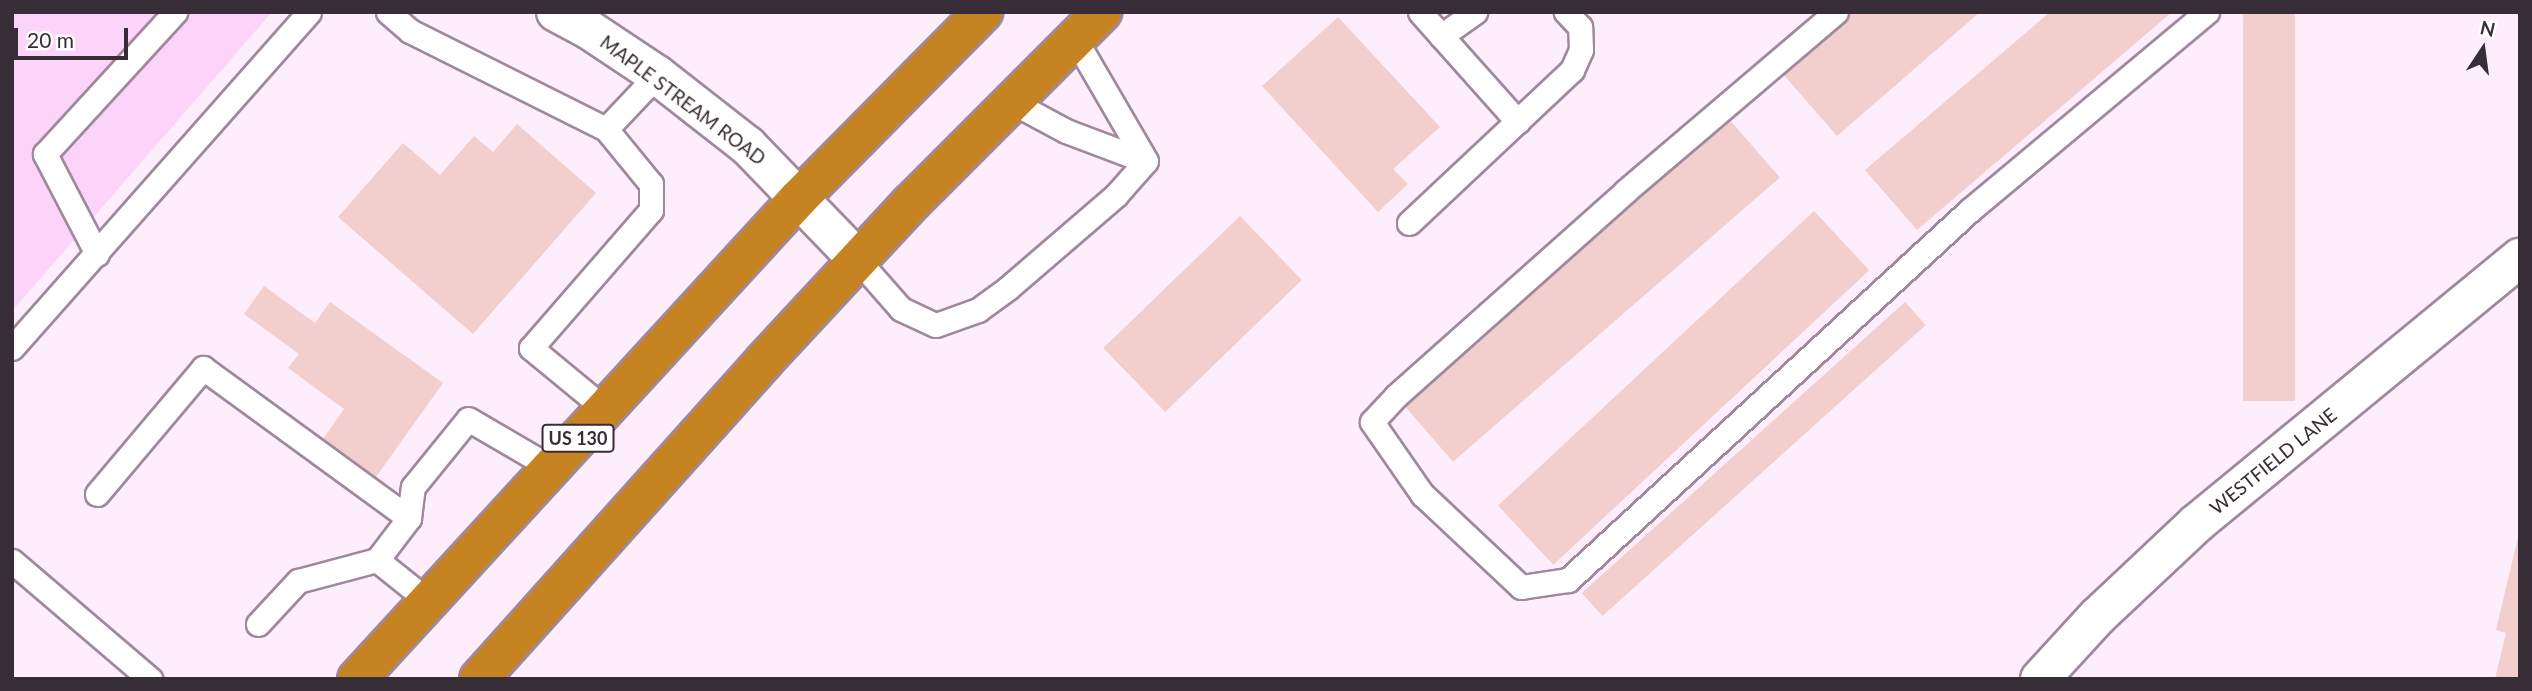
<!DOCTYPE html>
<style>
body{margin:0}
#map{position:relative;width:2532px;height:691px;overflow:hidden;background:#feeefc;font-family:Lato,sans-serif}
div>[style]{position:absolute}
.green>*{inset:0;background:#fdd4f9}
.building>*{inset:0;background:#f2cecc;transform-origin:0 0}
.roads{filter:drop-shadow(2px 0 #a0889d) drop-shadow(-2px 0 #a0889d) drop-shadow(0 2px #a0889d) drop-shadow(0 -2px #a0889d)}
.lane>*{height:23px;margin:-11.5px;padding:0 11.5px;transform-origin:11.5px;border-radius:11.5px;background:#fff}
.street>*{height:38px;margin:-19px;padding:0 19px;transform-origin:19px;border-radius:19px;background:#fff}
.highway>*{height:38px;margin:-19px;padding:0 19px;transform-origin:19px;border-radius:19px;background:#c58321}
span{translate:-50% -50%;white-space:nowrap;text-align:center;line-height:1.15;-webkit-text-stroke:6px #fff;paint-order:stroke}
.shield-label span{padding:2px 5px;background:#fff;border:2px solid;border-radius:5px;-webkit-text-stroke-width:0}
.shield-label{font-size:18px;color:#372d36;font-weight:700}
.street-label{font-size:19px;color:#372d36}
.frame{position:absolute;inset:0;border:14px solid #372d36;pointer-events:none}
.north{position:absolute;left:2448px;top:14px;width:70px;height:70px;-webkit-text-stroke:5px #fff;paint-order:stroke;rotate:13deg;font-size:19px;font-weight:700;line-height:28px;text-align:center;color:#372d36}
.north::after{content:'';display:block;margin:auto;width:24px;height:32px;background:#372d36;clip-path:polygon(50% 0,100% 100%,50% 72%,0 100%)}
.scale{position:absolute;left:14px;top:28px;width:114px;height:32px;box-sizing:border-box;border:4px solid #372d36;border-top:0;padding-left:9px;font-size:21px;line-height:24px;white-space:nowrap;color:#372d36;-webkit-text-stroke:5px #fff;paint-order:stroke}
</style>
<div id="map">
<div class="green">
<i style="clip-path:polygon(12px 12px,272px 12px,12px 311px)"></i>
</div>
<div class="building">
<i style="clip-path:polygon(1854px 12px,1980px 12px,1837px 136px,1783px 74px)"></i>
<i style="clip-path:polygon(2050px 12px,2172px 12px,1917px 230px,1865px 170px)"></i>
<i style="left:2243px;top:12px;width:52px;height:389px"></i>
<i style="clip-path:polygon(1338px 17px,1440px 127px,1393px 169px,1408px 184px,1378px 212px,1262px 86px)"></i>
<i style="left:1728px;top:118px;width:79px;height:433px;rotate:49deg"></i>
<i style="clip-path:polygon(517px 124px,596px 193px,473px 334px,338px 217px,403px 143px,440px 175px,474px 136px,493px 152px)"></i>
<i style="left:1814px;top:211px;width:81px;height:432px;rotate:47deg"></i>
<i style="left:1240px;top:216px;width:89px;height:190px;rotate:46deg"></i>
<i style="clip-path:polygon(264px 286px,315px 323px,330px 302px,443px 383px,376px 477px,323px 439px,344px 409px,288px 368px,299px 354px,244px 314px)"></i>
<i style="left:1905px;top:302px;width:31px;height:435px;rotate:48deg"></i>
<i style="clip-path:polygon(2519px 533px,2520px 679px,2495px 679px,2506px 633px,2496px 630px)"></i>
</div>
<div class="roads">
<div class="lane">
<i style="left:388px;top:12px;width:29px;rotate:41deg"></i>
<i style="left:410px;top:31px;width:219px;rotate:26.6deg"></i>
<i style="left:1420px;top:12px;width:147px;rotate:48.3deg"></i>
<i style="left:1836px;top:12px;width:276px;rotate:139.6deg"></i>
<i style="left:1626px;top:191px;width:308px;rotate:138.3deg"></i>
<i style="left:1396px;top:396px;width:35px;rotate:133deg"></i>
<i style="left:1372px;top:422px;width:88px;rotate:55.2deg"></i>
<i style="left:1422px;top:494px;width:136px;rotate:43.2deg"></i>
<i style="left:1521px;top:587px;width:48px;rotate:-8.5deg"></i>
<i style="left:1568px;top:580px;width:546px;rotate:-42.63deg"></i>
<i style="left:1970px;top:210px;width:309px;rotate:-39.9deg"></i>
<i style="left:1441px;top:36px;width:42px;rotate:-35.2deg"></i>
<i style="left:1075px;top:39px;width:141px;rotate:59.8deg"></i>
<i style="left:1012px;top:102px;width:61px;rotate:28.2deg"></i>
<i style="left:1066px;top:131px;width:85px;rotate:20.6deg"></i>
<i style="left:1409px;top:223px;width:224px;rotate:-43.2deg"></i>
<i style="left:1572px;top:70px;width:22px;rotate:-66deg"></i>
<i style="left:1581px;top:50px;width:23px;rotate:-92deg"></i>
<i style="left:1580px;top:27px;width:21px;rotate:-133deg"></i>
<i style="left:97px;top:254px;width:113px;rotate:-117.5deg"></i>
<i style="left:45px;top:154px;width:193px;rotate:-47.5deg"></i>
<i style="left:858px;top:260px;width:65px;rotate:48.7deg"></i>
<i style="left:901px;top:309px;width:38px;rotate:25deg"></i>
<i style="left:936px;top:325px;width:45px;rotate:-19.7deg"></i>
<i style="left:978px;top:310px;width:37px;rotate:-36deg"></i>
<i style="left:1008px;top:288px;width:143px;rotate:-40.7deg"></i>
<i style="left:1116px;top:195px;width:45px;rotate:-48.6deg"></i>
<i style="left:12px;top:348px;width:448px;rotate:-48.5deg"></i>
<i style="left:605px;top:409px;width:96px;rotate:-140.5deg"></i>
<i style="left:531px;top:348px;width:183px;rotate:-49deg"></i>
<i style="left:651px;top:210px;width:26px;rotate:-90deg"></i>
<i style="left:651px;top:184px;width:71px;rotate:-129.3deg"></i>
<i style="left:606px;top:129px;width:74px;rotate:-46.6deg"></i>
<i style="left:97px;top:494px;width:165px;rotate:-49.9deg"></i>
<i style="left:203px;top:368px;width:255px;rotate:36.1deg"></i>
<i style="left:377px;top:560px;width:53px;rotate:-52.7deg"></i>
<i style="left:409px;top:518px;width:31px;rotate:-83deg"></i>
<i style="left:413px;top:487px;width:87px;rotate:-51deg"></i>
<i style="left:468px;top:419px;width:95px;rotate:30.3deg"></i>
<i style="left:12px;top:561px;width:182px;rotate:40.5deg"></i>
<i style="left:258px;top:624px;width:59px;rotate:-47.1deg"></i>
<i style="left:298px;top:581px;width:82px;rotate:-14.9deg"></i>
<i style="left:377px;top:560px;width:64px;rotate:38.7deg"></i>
</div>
<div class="street">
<i style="left:556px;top:12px;width:36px;rotate:28deg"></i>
<i style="left:588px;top:29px;width:83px;rotate:33.7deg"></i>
<i style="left:657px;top:75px;width:115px;rotate:38deg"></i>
<i style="left:748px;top:146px;width:158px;rotate:46deg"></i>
<i style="left:2040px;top:679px;width:86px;rotate:-47.4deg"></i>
<i style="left:2098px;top:616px;width:136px;rotate:-43.2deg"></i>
<i style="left:2197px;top:523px;width:418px;rotate:-39.4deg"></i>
</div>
<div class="highway">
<i style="left:357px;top:679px;width:653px;rotate:-47.42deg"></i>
<i style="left:799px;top:198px;width:262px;rotate:-45.3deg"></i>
<i style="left:479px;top:679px;width:428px;rotate:-48.1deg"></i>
<i style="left:765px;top:360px;width:213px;rotate:-47.1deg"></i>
<i style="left:910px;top:204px;width:272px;rotate:-45deg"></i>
</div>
</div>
<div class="shield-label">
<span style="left:578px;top:438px">US 130</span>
</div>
<div class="street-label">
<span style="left:683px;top:100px;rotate:37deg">MAPLE STREAM ROAD</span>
<span style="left:2273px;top:461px;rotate:-39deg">WESTFIELD LANE</span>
</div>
<div class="frame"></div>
<div class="north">N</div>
<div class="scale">20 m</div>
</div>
